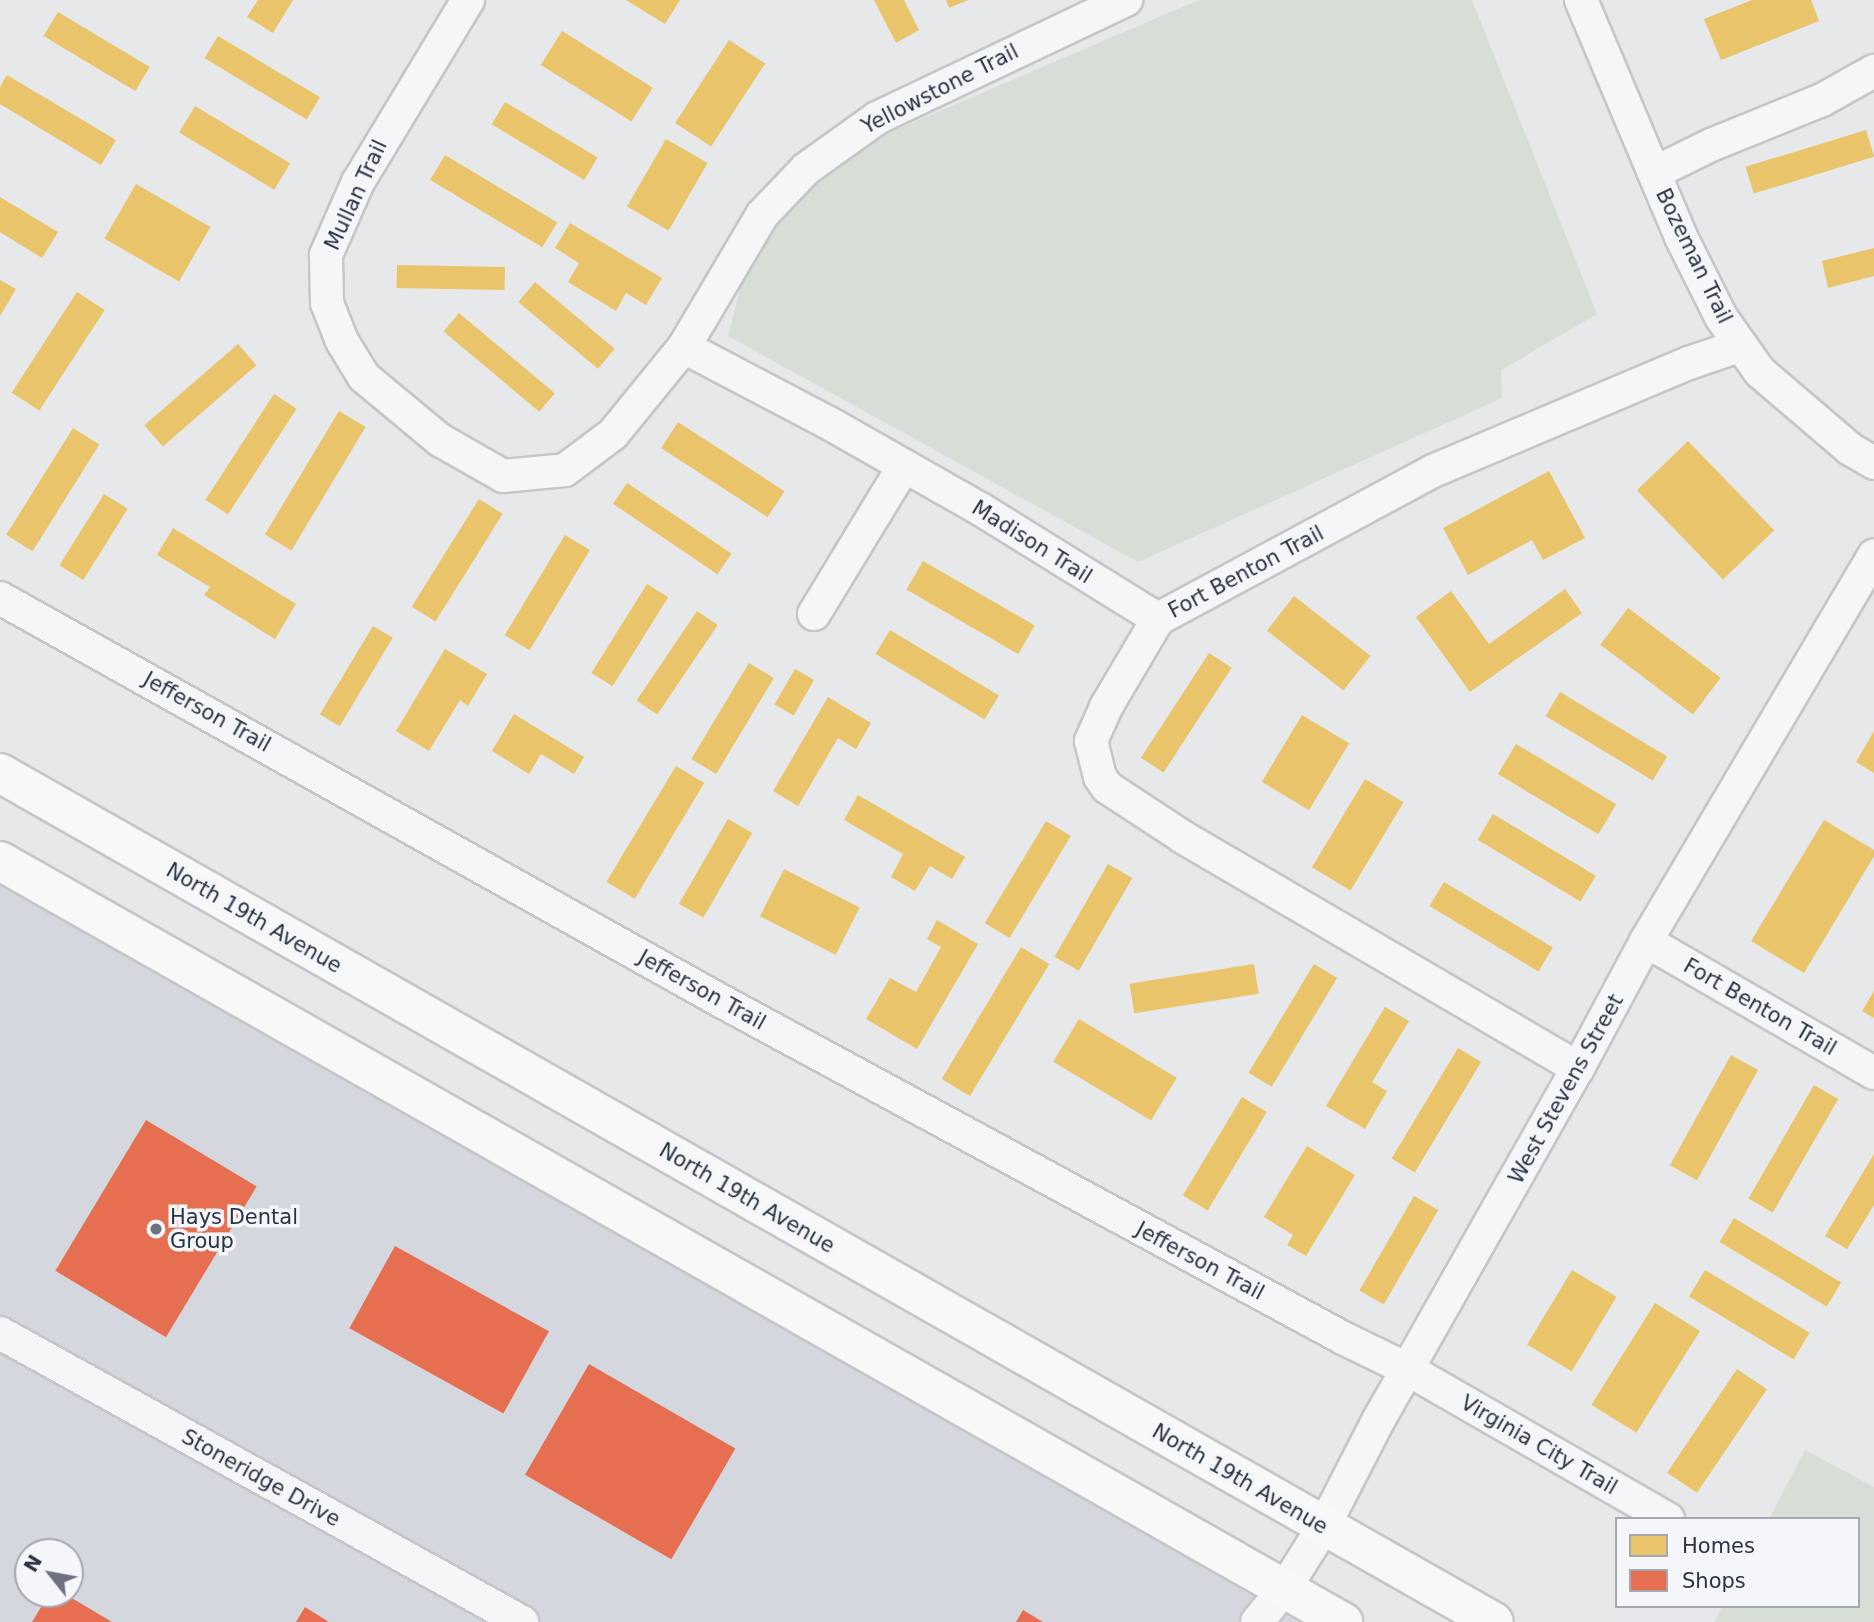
<!DOCTYPE html>
<style>
body{margin:0}
#map{position:relative;width:1874px;height:1622px;overflow:hidden;background:#e6e8ea;font-family:"DejaVu Sans",sans-serif}
div>[style]{position:absolute}
.built>*{inset:0;background:#d4d7dd}
.green>*{inset:0;background:#d6ded6}
.homes>*{inset:0;background:#e9c46a;transform-origin:0 0}
.shops>*{inset:0;background:#e76f51;transform-origin:0 0}
.roads{filter:drop-shadow(2px 0 #c4c6c8) drop-shadow(-2px 0 #c4c6c8) drop-shadow(0 2px #c4c6c8) drop-shadow(0 -2px #c4c6c8)}
.minor>*{height:32px;margin:-16px;padding:0 16px;transform-origin:16px;border-radius:16px;background:#f5f6f7}
.primary>*{height:38px;margin:-19px;padding:0 19px;transform-origin:19px;border-radius:19px;background:#f8f8f8}
.dots>*{width:19px;height:19px;translate:-50% -50%;box-sizing:border-box;border:4px solid #f4f6f9;border-radius:50%}
span{translate:-50% -50%;white-space:nowrap;text-align:center;line-height:1.15;-webkit-text-stroke:7px #f4f6f9;paint-order:stroke}
.street-label{font-size:21px;color:#2b3445}
.poi-label{font-size:21px;color:#2b3445}
.left{translate:0 -50%;text-align:left}
.legend{position:absolute;left:1615px;top:1517px;width:245px;height:91px;box-sizing:border-box;background:#f4f6f9;border:2px solid #a4a8b1;margin:0;padding:9px 12px;list-style:none;font-size:21px;color:#2b3445}
.legend li{display:flex;align-items:center;gap:14px;height:35px}
.legend b{width:35px;border:2px solid #a4a8b1}
.north{position:absolute;left:14px;top:1538px;width:70px;height:70px;box-sizing:border-box;background:#f4f6f9;border:2px solid #a4a8b1;border-radius:50%;rotate:301deg;font-size:19px;font-weight:700;line-height:28px;text-align:center;color:#2b3445}
.north::after{content:'';display:block;margin:auto;width:24px;height:32px;background:#6c737f;clip-path:polygon(50% 0,100% 100%,50% 72%,0 100%)}
</style>
<div id="map">
<div class="built">
<i style="clip-path:polygon(evenodd,0 885px,645px 1248px,1298px 1622px,0 1622px,0 885px,28px 1552px,70px 1552px,70px 1594px,28px 1594px,28px 1552px)"></i>
</div>
<div class="green">
<i style="clip-path:polygon(1199px 0,1472px 0,1597px 314px,1501px 370px,1502px 398px,1138px 562px,728px 336px,745px 269px,800px 189px,865px 143px)"></i>
<i style="clip-path:polygon(1805px 1450px,1874px 1487px,1874px 1622px,1714px 1622px,1723px 1606px,1858px 1606px,1858px 1519px,1769px 1519px)"></i>
</div>
<div class="homes">
<i style="clip-path:polygon(258px 0,293px 0,273px 33px,247px 17px)"></i>
<i style="clip-path:polygon(626px 0,680px 0,665px 24px)"></i>
<i style="clip-path:polygon(874px 0,904px 0,919px 30px,896px 43px)"></i>
<i style="clip-path:polygon(946px 0,968px 0,949px 8px)"></i>
<i style="clip-path:polygon(1752px 0,1811px 0,1819px 21px,1721px 60px,1704px 19px)"></i>
<i style="left:58px;top:12px;width:107px;height:28px;rotate:31deg"></i>
<i style="left:562px;top:31px;width:107px;height:40px;rotate:32deg"></i>
<i style="left:218px;top:36px;width:119px;height:26px;rotate:31deg"></i>
<i style="left:729px;top:40px;width:43px;height:99px;rotate:33deg"></i>
<i style="clip-path:polygon(7px 75px,116px 140px,101px 165px,0 104px,0 87px)"></i>
<i style="left:505px;top:102px;width:108px;height:26px;rotate:31deg"></i>
<i style="left:195px;top:106px;width:111px;height:31px;rotate:31deg"></i>
<i style="left:1866px;top:130px;width:28px;height:126px;rotate:73deg"></i>
<i style="left:666px;top:139px;width:48px;height:78px;rotate:30deg"></i>
<i style="left:445px;top:155px;width:131px;height:29px;rotate:31deg"></i>
<i style="left:136px;top:184px;width:86px;height:63px;rotate:30deg"></i>
<i style="clip-path:polygon(0 197px,58px 232px,42px 258px,0 232px)"></i>
<i style="clip-path:polygon(570px 223px,662px 278px,646px 305px,626px 293px,616px 311px,568px 282px,579px 263px,555px 248px)"></i>
<i style="clip-path:polygon(1874px 248px,1874px 276px,1828px 288px,1822px 261px)"></i>
<i style="left:397px;top:265px;width:108px;height:23px;rotate:1deg"></i>
<i style="clip-path:polygon(0 280px,16px 289px,0 316px)"></i>
<i style="left:535px;top:282px;width:104px;height:26px;rotate:40deg"></i>
<i style="left:77px;top:292px;width:33px;height:120px;rotate:33deg"></i>
<i style="left:459px;top:313px;width:125px;height:24px;rotate:40deg"></i>
<i style="left:238px;top:344px;width:28px;height:124px;rotate:49deg"></i>
<i style="left:274px;top:394px;width:27px;height:126px;rotate:33deg"></i>
<i style="left:339px;top:411px;width:31px;height:144px;rotate:31deg"></i>
<i style="left:678px;top:422px;width:127px;height:31px;rotate:33deg"></i>
<i style="left:73px;top:428px;width:31px;height:126px;rotate:32deg"></i>
<i style="left:1688px;top:441px;width:124px;height:71px;rotate:46deg"></i>
<i style="clip-path:polygon(1549px 471px,1585px 538px,1543px 560px,1532px 540px,1468px 575px,1443px 528px)"></i>
<i style="left:627px;top:483px;width:126px;height:25px;rotate:34deg"></i>
<i style="left:104px;top:494px;width:28px;height:84px;rotate:32deg"></i>
<i style="left:479px;top:499px;width:28px;height:127px;rotate:32deg"></i>
<i style="clip-path:polygon(173px 528px,296px 604px,275px 639px,204px 595px,210px 587px,157px 555px)"></i>
<i style="left:565px;top:535px;width:29px;height:117px;rotate:31deg"></i>
<i style="left:923px;top:561px;width:129px;height:33px;rotate:30deg"></i>
<i style="left:647px;top:584px;width:25px;height:105px;rotate:32deg"></i>
<i style="clip-path:polygon(1565px 589px,1582px 613px,1470px 692px,1416px 617px,1451px 591px,1489px 644px)"></i>
<i style="left:1294px;top:596px;width:97px;height:44px;rotate:38deg"></i>
<i style="left:1628px;top:608px;width:116px;height:46px;rotate:37deg"></i>
<i style="left:697px;top:611px;width:25px;height:108px;rotate:34deg"></i>
<i style="left:373px;top:626px;width:23px;height:103px;rotate:31deg"></i>
<i style="left:890px;top:630px;width:127px;height:28px;rotate:31deg"></i>
<i style="clip-path:polygon(445px 649px,487px 674px,468px 706px,460px 700px,429px 751px,396px 731px)"></i>
<i style="left:1209px;top:653px;width:27px;height:125px;rotate:33deg"></i>
<i style="left:749px;top:663px;width:29px;height:112px;rotate:31deg"></i>
<i style="left:795px;top:669px;width:22px;height:41px;rotate:30deg"></i>
<i style="left:1560px;top:692px;width:125px;height:28px;rotate:31deg"></i>
<i style="clip-path:polygon(828px 697px,871px 723px,856px 749px,838px 738px,798px 806px,773px 791px)"></i>
<i style="clip-path:polygon(514px 714px,584px 757px,574px 774px,541px 754px,529px 774px,492px 751px)"></i>
<i style="left:1302px;top:715px;width:55px;height:78px;rotate:31deg"></i>
<i style="clip-path:polygon(1874px 731px,1874px 773px,1856px 762px)"></i>
<i style="left:1516px;top:744px;width:117px;height:35px;rotate:31deg"></i>
<i style="left:676px;top:766px;width:33px;height:135px;rotate:31deg"></i>
<i style="left:1365px;top:779px;width:45px;height:103px;rotate:31deg"></i>
<i style="clip-path:polygon(858px 795px,965px 857px,952px 879px,930px 866px,915px 891px,891px 877px,903px 854px,844px 820px)"></i>
<i style="left:1493px;top:814px;width:120px;height:30px;rotate:31deg"></i>
<i style="left:728px;top:819px;width:28px;height:98px;rotate:30deg"></i>
<i style="clip-path:polygon(1824px 820px,1874px 850px,1874px 856px,1804px 973px,1751px 941px)"></i>
<i style="left:1046px;top:821px;width:29px;height:119px;rotate:31deg"></i>
<i style="left:1108px;top:864px;width:28px;height:107px;rotate:30deg"></i>
<i style="left:784px;top:869px;width:85px;height:53px;rotate:27deg"></i>
<i style="left:1444px;top:882px;width:127px;height:28px;rotate:31deg"></i>
<i style="clip-path:polygon(937px 920px,978px 944px,917px 1049px,866px 1019px,890px 978px,916px 992px,941px 947px,927px 939px)"></i>
<i style="left:1021px;top:947px;width:33px;height:154px;rotate:31deg"></i>
<i style="left:1254px;top:964px;width:30px;height:126px;rotate:81deg"></i>
<i style="left:1314px;top:964px;width:27px;height:127px;rotate:31deg"></i>
<i style="clip-path:polygon(1874px 991px,1874px 1018px,1862px 1011px)"></i>
<i style="clip-path:polygon(1385px 1007px,1409px 1021px,1372px 1082px,1387px 1091px,1365px 1129px,1326px 1106px)"></i>
<i style="left:1079px;top:1019px;width:114px;height:50px;rotate:31deg"></i>
<i style="left:1458px;top:1048px;width:27px;height:129px;rotate:31deg"></i>
<i style="left:1731px;top:1055px;width:31px;height:126px;rotate:29deg"></i>
<i style="left:1814px;top:1085px;width:28px;height:131px;rotate:30deg"></i>
<i style="left:1242px;top:1097px;width:29px;height:115px;rotate:31deg"></i>
<i style="clip-path:polygon(1307px 1146px,1355px 1175px,1306px 1256px,1287px 1245px,1293px 1235px,1264px 1217px)"></i>
<i style="clip-path:polygon(1874px 1154px,1874px 1205px,1847px 1249px,1825px 1236px)"></i>
<i style="left:1414px;top:1196px;width:28px;height:109px;rotate:30deg"></i>
<i style="left:1734px;top:1218px;width:125px;height:28px;rotate:31deg"></i>
<i style="left:1572px;top:1270px;width:52px;height:87px;rotate:31deg"></i>
<i style="left:1705px;top:1270px;width:122px;height:31px;rotate:31deg"></i>
<i style="left:1655px;top:1303px;width:53px;height:120px;rotate:32deg"></i>
<i style="left:1737px;top:1369px;width:36px;height:125px;rotate:34deg"></i>
</div>
<div class="shops">
<i style="left:146px;top:1120px;width:129px;height:176px;rotate:31deg"></i>
<i style="left:395px;top:1246px;width:176px;height:94px;rotate:29deg"></i>
<i style="left:589px;top:1364px;width:169px;height:128px;rotate:30deg"></i>
<i style="clip-path:polygon(49px 1594px,65px 1594px,112px 1622px,32px 1622px)"></i>
<i style="clip-path:polygon(305px 1607px,329px 1622px,296px 1622px)"></i>
<i style="clip-path:polygon(1023px 1610px,1043px 1622px,1016px 1622px)"></i>
</div>
<div class="roads">
<div class="minor">
<i style="left:468px;top:0;width:213px;rotate:121.1deg"></i>
<i style="left:358px;top:182px;width:80px;rotate:113.7deg"></i>
<i style="left:326px;top:255px;width:48px;rotate:88.8deg"></i>
<i style="left:327px;top:303px;width:41px;rotate:68.5deg"></i>
<i style="left:342px;top:341px;width:42px;rotate:58.6deg"></i>
<i style="left:364px;top:377px;width:99px;rotate:39.7deg"></i>
<i style="left:440px;top:440px;width:73px;rotate:29.7deg"></i>
<i style="left:503px;top:476px;width:62px;rotate:-5.5deg"></i>
<i style="left:565px;top:470px;width:60px;rotate:-36.9deg"></i>
<i style="left:613px;top:434px;width:112px;rotate:-50.8deg"></i>
<i style="left:684px;top:347px;width:153px;rotate:-59.4deg"></i>
<i style="left:762px;top:215px;width:64px;rotate:-46.3deg"></i>
<i style="left:806px;top:169px;width:87px;rotate:-35.7deg"></i>
<i style="left:877px;top:118px;width:276px;rotate:-25.4deg"></i>
<i style="left:1581px;top:0;width:257px;rotate:67.1deg"></i>
<i style="left:1681px;top:237px;width:89px;rotate:63.4deg"></i>
<i style="left:1721px;top:317px;width:67px;rotate:54.7deg"></i>
<i style="left:1760px;top:372px;width:118px;rotate:40.5deg"></i>
<i style="left:1850px;top:449px;width:28px;rotate:30deg"></i>
<i style="left:1654px;top:173px;width:64px;rotate:-26.2deg"></i>
<i style="left:1711px;top:145px;width:120px;rotate:-22.1deg"></i>
<i style="left:1822px;top:100px;width:60px;rotate:-29.1deg"></i>
<i style="left:684px;top:347px;width:161px;rotate:27.7deg"></i>
<i style="left:827px;top:422px;width:178px;rotate:29.6deg"></i>
<i style="left:982px;top:510px;width:207px;rotate:31.8deg"></i>
<i style="left:0;top:598px;width:828px;rotate:29.2deg"></i>
<i style="left:723px;top:1002px;width:705px;rotate:28.45deg"></i>
<i style="left:1343px;top:1338px;width:73px;rotate:25.9deg"></i>
<i style="left:1409px;top:1370px;width:299px;rotate:29.9deg"></i>
<i style="left:814px;top:614px;width:173px;rotate:-58.7deg"></i>
<i style="left:1646px;top:941px;width:263px;rotate:30.1deg"></i>
<i style="left:1578px;top:1068px;width:458px;rotate:-149.7deg"></i>
<i style="left:1183px;top:837px;width:91px;rotate:-146.7deg"></i>
<i style="left:1107px;top:787px;width:12px;rotate:-125deg"></i>
<i style="left:1100px;top:777px;width:37px;rotate:-104deg"></i>
<i style="left:1091px;top:741px;width:37px;rotate:-66deg"></i>
<i style="left:1106px;top:707px;width:102px;rotate:-59.4deg"></i>
<i style="left:1158px;top:619px;width:312px;rotate:-28.3deg"></i>
<i style="left:1433px;top:471px;width:278px;rotate:-22.9deg"></i>
<i style="left:1689px;top:363px;width:53px;rotate:-18.8deg"></i>
<i style="left:0;top:1333px;width:597px;rotate:28.97deg"></i>
<i style="left:1257px;top:1622px;width:44px;rotate:-50.5deg"></i>
<i style="left:1285px;top:1588px;width:73px;rotate:-57.8deg"></i>
<i style="left:1324px;top:1526px;width:118px;rotate:-62.8deg"></i>
<i style="left:1378px;top:1421px;width:406px;rotate:-60.5deg"></i>
<i style="left:1578px;top:1068px;width:144px;rotate:-61.8deg"></i>
<i style="left:1646px;top:941px;width:448px;rotate:-59.4deg"></i>
</div>
<div class="primary">
<i style="left:0;top:773px;width:1718px;rotate:29.61deg"></i>
<i style="left:0;top:861px;width:1544px;rotate:29.54deg"></i>
</div>
</div>
<div class="dots">
<i style="left:156px;top:1229px;background:#6c737f"></i>
</div>
<div class="street-label">
<span style="left:940px;top:89px;rotate:-27deg">Yellowstone Trail</span>
<span style="left:356px;top:195px;rotate:-65deg">Mullan Trail</span>
<span style="left:1694px;top:256px;rotate:64deg">Bozeman Trail</span>
<span style="left:1032px;top:542px;rotate:32deg">Madison Trail</span>
<span style="left:1246px;top:572px;rotate:-28deg">Fort Benton Trail</span>
<span style="left:207px;top:712px;rotate:29deg">Jefferson Trail</span>
<span style="left:254px;top:918px;rotate:30deg">North 19th Avenue</span>
<span style="left:702px;top:990px;rotate:29deg">Jefferson Trail</span>
<span style="left:1760px;top:1007px;rotate:30deg">Fort Benton Trail</span>
<span style="left:1566px;top:1089px;rotate:-61deg">West Stevens Street</span>
<span style="left:747px;top:1198px;rotate:30deg">North 19th Avenue</span>
<span style="left:1200px;top:1261px;rotate:28deg">Jefferson Trail</span>
<span style="left:1539px;top:1445px;rotate:30deg">Virginia City Trail</span>
<span style="left:261px;top:1478px;rotate:29deg">Stoneridge Drive</span>
<span style="left:1240px;top:1479px;rotate:30deg">North 19th Avenue</span>
</div>
<div class="poi-label">
<span class="left" style="left:170px;top:1229px">Hays Dental<br>Group</span>
</div>
<ul class="legend">
<li><b style="height:19px;background:#e9c46a"></b>Homes</li>
<li><b style="height:19px;background:#e76f51"></b>Shops</li>
</ul>
<div class="north">N</div>
</div>
